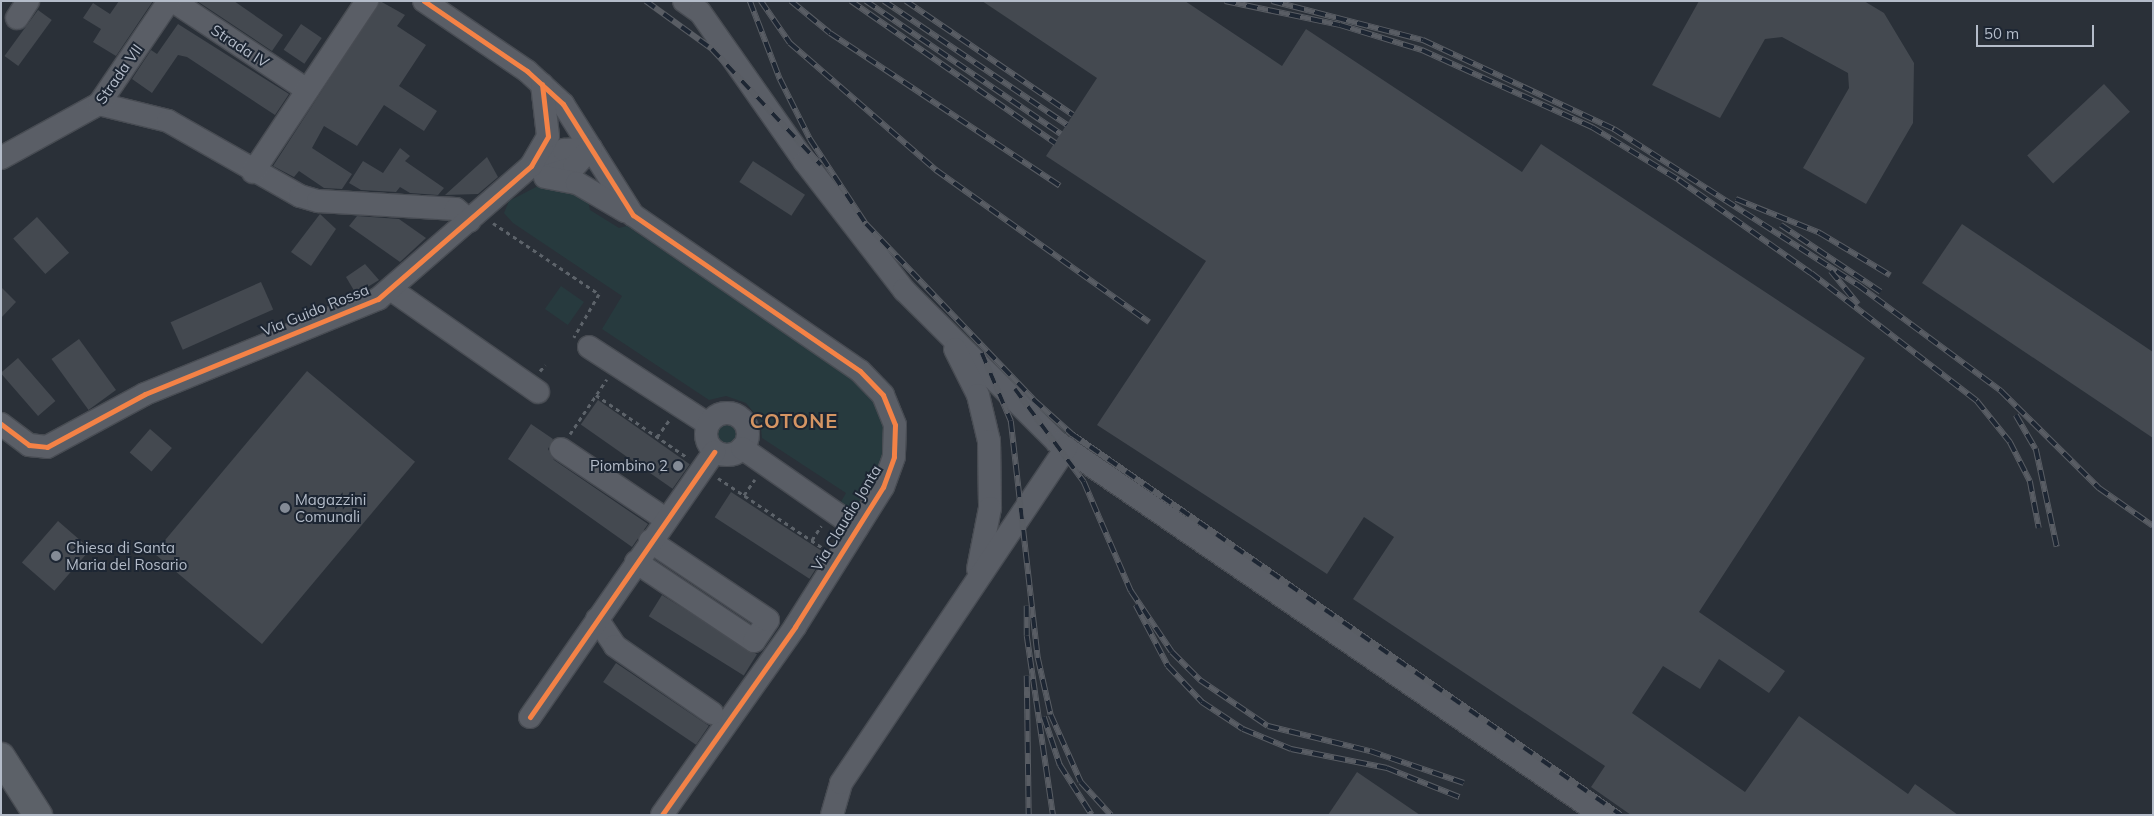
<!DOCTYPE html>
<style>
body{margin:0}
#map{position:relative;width:2154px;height:816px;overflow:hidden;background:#2a3038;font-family:Mulish,sans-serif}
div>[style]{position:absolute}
.green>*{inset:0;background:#273a3e;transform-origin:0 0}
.round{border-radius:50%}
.building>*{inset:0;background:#444950;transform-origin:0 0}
.path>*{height:3px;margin-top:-1.5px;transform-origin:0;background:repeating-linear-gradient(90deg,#5d636a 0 4px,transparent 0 8px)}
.roads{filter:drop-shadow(1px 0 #484c53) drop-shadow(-1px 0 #484c53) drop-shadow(0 1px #484c53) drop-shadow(0 -1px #484c53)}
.minor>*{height:22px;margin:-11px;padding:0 11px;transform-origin:11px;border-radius:11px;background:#5a5e66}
.minor>.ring{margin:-11px;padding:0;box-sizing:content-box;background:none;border:22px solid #5a5e66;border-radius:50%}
.major>*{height:28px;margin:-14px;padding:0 14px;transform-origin:14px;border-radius:14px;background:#5c6168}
.rail>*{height:5.5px;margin-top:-2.75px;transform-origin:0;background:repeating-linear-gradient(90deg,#1d2633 0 11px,#595d64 0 22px);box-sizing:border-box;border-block:1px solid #595d64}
.cycleway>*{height:5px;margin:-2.5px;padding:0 2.5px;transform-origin:2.5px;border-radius:2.5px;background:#f48246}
.dots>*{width:14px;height:14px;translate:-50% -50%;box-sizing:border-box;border:2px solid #1d2633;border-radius:50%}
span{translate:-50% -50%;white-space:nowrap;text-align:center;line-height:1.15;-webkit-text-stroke:4px #1d2633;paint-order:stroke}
.street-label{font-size:15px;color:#b4bcc9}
.poi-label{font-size:15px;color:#b4bcc9}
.right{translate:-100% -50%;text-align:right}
.left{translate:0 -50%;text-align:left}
.district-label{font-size:20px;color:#d59563;font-weight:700;letter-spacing:1px}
.frame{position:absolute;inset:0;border:2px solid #b4bcc9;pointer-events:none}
.scale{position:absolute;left:1976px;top:25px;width:118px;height:22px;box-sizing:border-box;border:2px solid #b4bcc9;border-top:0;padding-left:6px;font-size:15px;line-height:18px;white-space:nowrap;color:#b4bcc9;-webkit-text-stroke:4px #1d2633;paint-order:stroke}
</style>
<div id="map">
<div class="green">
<i style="clip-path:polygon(538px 186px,563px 188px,588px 201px,590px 210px,619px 228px,627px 226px,867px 389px,887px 425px,882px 466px,858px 508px,838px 507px,846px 493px,762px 438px,760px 420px,746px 403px,726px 396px,709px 400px,602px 329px,622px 296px,513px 223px,504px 213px,509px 201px)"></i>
<i style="left:561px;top:286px;width:28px;height:28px;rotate:35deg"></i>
<i class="round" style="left:715px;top:422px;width:24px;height:24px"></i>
</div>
<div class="building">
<i style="clip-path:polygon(119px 1px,153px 1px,116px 56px,93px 42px,101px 29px,83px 18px,93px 3px,110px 14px)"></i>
<i style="clip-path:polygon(197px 1px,234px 1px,283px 35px,272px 51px)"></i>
<i style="clip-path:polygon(380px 1px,405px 15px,397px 26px,426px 45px,399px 86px,437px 111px,424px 131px,384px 105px,357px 146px,324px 126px,312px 148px,352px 174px,342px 189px,324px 188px,299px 171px,294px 177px,273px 166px)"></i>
<i style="clip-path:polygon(982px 1px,1185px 1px,1282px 66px,1306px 29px,1522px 172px,1541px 144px,1865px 358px,1699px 612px,1785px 671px,1769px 693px,1719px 659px,1700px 689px,1663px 666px,1632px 713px,1745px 792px,1799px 716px,1908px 794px,1915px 784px,1958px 815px,1631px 815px,1591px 787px,1605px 766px,1353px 599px,1394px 537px,1364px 517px,1327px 574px,1097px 425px,1206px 261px,1046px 156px,1097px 78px)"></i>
<i style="clip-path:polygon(1699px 1px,1864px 1px,1884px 13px,1914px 63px,1913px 123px,1866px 204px,1803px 168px,1849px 88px,1848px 73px,1782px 37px,1765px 39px,1720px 118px,1652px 85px)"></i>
<i style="left:38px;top:10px;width:17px;height:57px;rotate:36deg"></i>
<i style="clip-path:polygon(178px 24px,289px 94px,275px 115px,187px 57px,178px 55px,152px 93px,132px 79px,151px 50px,157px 54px)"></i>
<i style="left:301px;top:24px;width:25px;height:31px;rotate:34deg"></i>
<i style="left:2104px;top:84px;width:38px;height:105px;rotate:47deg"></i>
<i style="clip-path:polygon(400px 148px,410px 156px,405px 161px,444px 188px,438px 195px,410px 193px,400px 187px,396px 192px,361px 190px,349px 183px,363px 161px,383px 173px)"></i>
<i style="clip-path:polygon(487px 157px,498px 177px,478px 194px,445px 195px)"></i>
<i style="left:753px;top:161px;width:62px;height:25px;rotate:33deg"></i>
<i style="clip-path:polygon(320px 214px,336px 229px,311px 266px,291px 252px)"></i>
<i style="clip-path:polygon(357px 216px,399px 219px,426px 238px,400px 262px,349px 226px)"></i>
<i style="left:37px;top:217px;width:48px;height:32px;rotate:48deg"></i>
<i style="clip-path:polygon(1962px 224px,2153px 352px,2153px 438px,1922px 283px)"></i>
<i style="clip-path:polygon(365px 264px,379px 280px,356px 294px,346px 277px)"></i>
<i style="left:261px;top:282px;width:30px;height:99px;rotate:66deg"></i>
<i style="clip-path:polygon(1px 287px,16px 302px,1px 318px)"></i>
<i style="left:79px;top:339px;width:63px;height:34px;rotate:54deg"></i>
<i style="left:18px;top:358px;width:57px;height:23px;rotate:49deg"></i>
<i style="left:307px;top:371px;width:141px;height:238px;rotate:40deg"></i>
<i style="left:598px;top:400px;width:112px;height:30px;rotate:35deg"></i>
<i style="clip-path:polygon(531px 424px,553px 439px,548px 449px,554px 460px,648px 524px,632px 547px,508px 459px)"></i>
<i style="left:150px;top:429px;width:29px;height:31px;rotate:41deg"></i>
<i style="left:731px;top:492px;width:113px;height:30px;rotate:33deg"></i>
<i style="left:58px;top:521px;width:43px;height:55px;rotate:41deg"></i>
<i style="left:662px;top:595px;width:112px;height:25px;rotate:32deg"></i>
<i style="left:616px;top:663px;width:112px;height:23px;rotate:34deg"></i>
<i style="clip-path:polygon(1357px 772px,1420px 815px,1328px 815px)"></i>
</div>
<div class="path">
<i style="left:493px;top:223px;width:128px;rotate:33.8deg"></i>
<i style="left:599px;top:294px;width:50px;rotate:120.2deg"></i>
<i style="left:540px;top:371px;width:8px;rotate:-50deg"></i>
<i style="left:596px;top:395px;width:112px;rotate:34.4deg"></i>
<i style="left:570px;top:434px;width:66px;rotate:-56.1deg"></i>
<i style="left:657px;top:437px;width:22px;rotate:-54deg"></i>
<i style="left:718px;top:478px;width:126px;rotate:33.7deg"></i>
<i style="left:744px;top:495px;width:19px;rotate:-55deg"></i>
<i style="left:812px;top:540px;width:17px;rotate:-57deg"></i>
</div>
<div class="roads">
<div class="minor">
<i style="left:173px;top:1px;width:161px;rotate:33.6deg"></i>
<i style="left:424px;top:1px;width:125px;rotate:34.2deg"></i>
<i style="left:527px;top:71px;width:49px;rotate:42.5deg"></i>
<i style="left:563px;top:104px;width:131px;rotate:57.8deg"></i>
<i style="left:633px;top:215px;width:275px;rotate:34.5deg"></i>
<i style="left:860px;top:371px;width:33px;rotate:46deg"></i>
<i style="left:883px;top:395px;width:32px;rotate:68deg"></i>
<i style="left:895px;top:425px;width:32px;rotate:92deg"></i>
<i style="left:894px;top:457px;width:32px;rotate:110deg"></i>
<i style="left:883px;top:487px;width:165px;rotate:122.2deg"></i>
<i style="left:795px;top:627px;width:230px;rotate:125.3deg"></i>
<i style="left:684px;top:1px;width:19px;rotate:35deg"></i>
<i style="left:700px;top:12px;width:183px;rotate:55deg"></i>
<i style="left:805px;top:162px;width:162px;rotate:52.3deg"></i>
<i style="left:904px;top:290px;width:216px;rotate:44.8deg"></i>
<i style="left:1057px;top:442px;width:660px;rotate:34.39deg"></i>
<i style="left:17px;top:18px;width:20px;rotate:-57deg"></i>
<i style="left:99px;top:104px;width:71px;rotate:13.8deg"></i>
<i style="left:168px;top:121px;width:152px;rotate:29.6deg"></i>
<i style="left:300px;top:196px;width:19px;rotate:16deg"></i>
<i style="left:318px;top:201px;width:138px;rotate:3.3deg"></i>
<i style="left:456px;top:209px;width:18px;rotate:41deg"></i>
<i style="left:1px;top:158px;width:112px;rotate:-28.9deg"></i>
<i style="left:99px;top:104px;width:125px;rotate:-55.8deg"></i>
<i style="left:531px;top:166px;width:37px;rotate:-26deg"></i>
<i style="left:564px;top:150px;width:27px;rotate:-4deg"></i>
<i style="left:253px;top:172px;width:206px;rotate:-56.3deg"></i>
<i style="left:547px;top:176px;width:28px;rotate:-18deg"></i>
<i style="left:574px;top:167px;width:25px;rotate:-48deg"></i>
<i style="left:545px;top:177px;width:33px;rotate:11deg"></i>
<i style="left:577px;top:183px;width:56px;rotate:30.3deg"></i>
<i style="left:392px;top:290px;width:178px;rotate:34.9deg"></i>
<i style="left:589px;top:347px;width:142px;rotate:32.9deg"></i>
<i style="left:955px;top:349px;width:51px;rotate:63.4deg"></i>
<i style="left:978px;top:395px;width:47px;rotate:76.6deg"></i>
<i style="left:989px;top:441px;width:67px;rotate:89.1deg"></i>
<i style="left:990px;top:508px;width:62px;rotate:101.1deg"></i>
<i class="ring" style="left:706px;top:413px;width:20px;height:20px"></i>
<i style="left:1px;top:424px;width:35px;rotate:37deg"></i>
<i style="left:29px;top:445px;width:18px;rotate:6deg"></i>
<i style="left:47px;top:447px;width:111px;rotate:-28.4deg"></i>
<i style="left:145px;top:394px;width:252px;rotate:-22.2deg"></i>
<i style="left:378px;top:299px;width:203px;rotate:-41deg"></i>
<i style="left:531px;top:166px;width:34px;rotate:-60deg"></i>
<i style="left:548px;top:136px;width:52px;rotate:-96.6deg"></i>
<i style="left:742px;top:448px;width:140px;rotate:34.8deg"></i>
<i style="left:561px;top:449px;width:125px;rotate:33.9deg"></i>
<i style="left:636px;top:562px;width:142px;rotate:33.8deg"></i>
<i style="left:754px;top:641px;width:25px;rotate:-56deg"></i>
<i style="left:768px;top:620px;width:142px;rotate:-146.2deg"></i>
<i style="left:597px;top:619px;width:32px;rotate:56deg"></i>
<i style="left:615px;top:646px;width:118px;rotate:34.6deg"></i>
<i style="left:530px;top:717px;width:323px;rotate:-55.2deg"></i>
<i style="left:832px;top:815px;width:33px;rotate:-74deg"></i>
<i style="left:841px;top:783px;width:404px;rotate:-56.1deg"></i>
</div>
<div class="major">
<i style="left:1px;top:757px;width:69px;rotate:57.5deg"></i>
</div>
</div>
<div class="rail">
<i style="left:646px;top:1px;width:82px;rotate:36deg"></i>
<i style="left:712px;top:49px;width:159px;rotate:46.8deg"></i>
<i style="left:750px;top:1px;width:84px;rotate:69deg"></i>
<i style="left:780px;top:79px;width:67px;rotate:63.4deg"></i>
<i style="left:810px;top:139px;width:102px;rotate:56.6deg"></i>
<i style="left:866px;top:224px;width:243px;rotate:46.3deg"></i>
<i style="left:1034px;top:400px;width:51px;rotate:41.8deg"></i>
<i style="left:1072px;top:434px;width:668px;rotate:34.76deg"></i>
<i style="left:761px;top:1px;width:51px;rotate:55.4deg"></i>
<i style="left:790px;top:43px;width:194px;rotate:41deg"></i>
<i style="left:936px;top:170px;width:262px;rotate:35.5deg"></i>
<i style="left:791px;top:1px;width:50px;rotate:39.4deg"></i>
<i style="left:830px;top:33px;width:276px;rotate:33.6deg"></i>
<i style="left:851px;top:1px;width:249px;rotate:34.8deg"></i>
<i style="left:866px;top:1px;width:236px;rotate:34.3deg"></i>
<i style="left:884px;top:1px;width:221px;rotate:34.1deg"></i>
<i style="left:906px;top:1px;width:202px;rotate:34.3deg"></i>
<i style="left:1225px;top:1px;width:117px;rotate:11.8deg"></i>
<i style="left:1340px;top:25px;width:86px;rotate:17deg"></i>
<i style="left:1422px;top:50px;width:187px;rotate:24.4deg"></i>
<i style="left:1592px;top:127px;width:102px;rotate:31.3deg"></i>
<i style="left:1679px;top:180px;width:161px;rotate:35.2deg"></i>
<i style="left:1811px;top:273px;width:210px;rotate:37.6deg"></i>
<i style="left:1977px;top:401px;width:53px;rotate:51.2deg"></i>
<i style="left:2010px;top:442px;width:44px;rotate:62.9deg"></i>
<i style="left:2030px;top:481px;width:48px;rotate:79.2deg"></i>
<i style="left:1272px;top:1px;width:156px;rotate:14.5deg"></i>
<i style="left:1423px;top:40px;width:211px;rotate:25deg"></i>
<i style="left:1614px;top:129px;width:290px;rotate:32.6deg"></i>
<i style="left:1858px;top:285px;width:178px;rotate:36.5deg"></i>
<i style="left:2001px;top:391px;width:138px;rotate:44.7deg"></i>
<i style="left:2099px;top:488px;width:66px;rotate:35.1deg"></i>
<i style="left:1736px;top:199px;width:91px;rotate:22deg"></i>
<i style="left:1820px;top:233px;width:82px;rotate:31deg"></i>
<i style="left:1781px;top:225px;width:120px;rotate:33.8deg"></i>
<i style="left:1831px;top:271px;width:43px;rotate:50.7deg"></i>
<i style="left:982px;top:353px;width:74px;rotate:66.9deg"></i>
<i style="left:1011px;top:421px;width:239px;rotate:83.5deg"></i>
<i style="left:1038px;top:658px;width:58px;rotate:77.2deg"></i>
<i style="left:1051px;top:715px;width:73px;rotate:65.9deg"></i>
<i style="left:1081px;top:782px;width:45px;rotate:47.7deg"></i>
<i style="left:1015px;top:389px;width:116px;rotate:53.4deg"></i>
<i style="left:1084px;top:482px;width:119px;rotate:66.7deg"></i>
<i style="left:1131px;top:591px;width:73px;rotate:56.1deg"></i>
<i style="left:1172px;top:652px;width:40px;rotate:45deg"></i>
<i style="left:1200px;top:680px;width:82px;rotate:34.1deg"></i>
<i style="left:1268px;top:726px;width:105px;rotate:13.8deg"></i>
<i style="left:1370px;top:751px;width:99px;rotate:18.8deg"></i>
<i style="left:2016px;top:415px;width:39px;rotate:60deg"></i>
<i style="left:2036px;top:449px;width:100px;rotate:77.9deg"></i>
<i style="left:1136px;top:605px;width:69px;rotate:62.3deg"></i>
<i style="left:1168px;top:666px;width:50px;rotate:46.6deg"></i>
<i style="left:1202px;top:702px;width:49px;rotate:33.4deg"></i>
<i style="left:1243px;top:729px;width:52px;rotate:22.6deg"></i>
<i style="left:1291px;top:749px;width:98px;rotate:11.2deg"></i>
<i style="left:1387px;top:768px;width:78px;rotate:21.9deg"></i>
<i style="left:1027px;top:606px;width:30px;rotate:90deg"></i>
<i style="left:1027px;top:636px;width:181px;rotate:81.7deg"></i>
<i style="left:1027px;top:676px;width:139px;rotate:89.2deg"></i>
<i style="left:1044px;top:717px;width:51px;rotate:71.6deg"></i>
<i style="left:1060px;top:765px;width:59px;rotate:57.4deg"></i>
</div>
<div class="cycleway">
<i style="left:424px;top:1px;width:125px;rotate:34.2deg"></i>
<i style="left:527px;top:71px;width:49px;rotate:42.5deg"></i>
<i style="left:563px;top:104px;width:131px;rotate:57.8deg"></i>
<i style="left:633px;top:215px;width:275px;rotate:34.5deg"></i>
<i style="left:860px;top:371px;width:33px;rotate:46deg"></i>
<i style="left:883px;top:395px;width:32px;rotate:68deg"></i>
<i style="left:895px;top:425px;width:32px;rotate:92deg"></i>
<i style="left:894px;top:457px;width:32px;rotate:110deg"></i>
<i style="left:883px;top:487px;width:165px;rotate:122.2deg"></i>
<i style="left:795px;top:627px;width:230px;rotate:125.3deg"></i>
<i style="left:1px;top:424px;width:35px;rotate:37deg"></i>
<i style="left:29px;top:445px;width:18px;rotate:6deg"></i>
<i style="left:47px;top:447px;width:111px;rotate:-28.4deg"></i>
<i style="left:145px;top:394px;width:252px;rotate:-22.2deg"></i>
<i style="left:378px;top:299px;width:203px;rotate:-41deg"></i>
<i style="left:531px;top:166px;width:34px;rotate:-60deg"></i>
<i style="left:548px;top:136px;width:52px;rotate:-96.6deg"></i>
<i style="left:530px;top:717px;width:323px;rotate:-55.2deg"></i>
</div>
<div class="dots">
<i style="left:678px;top:466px;background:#848b96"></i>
<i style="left:285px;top:508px;background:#848b96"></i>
<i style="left:56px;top:556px;background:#848b96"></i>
</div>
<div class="street-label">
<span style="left:240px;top:46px;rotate:33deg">Strada IV</span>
<span style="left:119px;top:74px;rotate:-55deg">Strada VII</span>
<span style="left:315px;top:310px;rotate:-22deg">Via Guido Rossa</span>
<span style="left:846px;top:518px;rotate:-59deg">Via Claudio Jonta</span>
</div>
<div class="poi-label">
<span class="right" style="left:668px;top:466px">Piombino 2</span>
<span class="left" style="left:295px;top:508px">Magazzini<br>Comunali</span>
<span class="left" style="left:66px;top:556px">Chiesa di Santa<br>Maria del Rosario</span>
</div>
<div class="district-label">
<span style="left:794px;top:420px">COTONE</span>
</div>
<div class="frame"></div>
<div class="scale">50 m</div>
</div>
